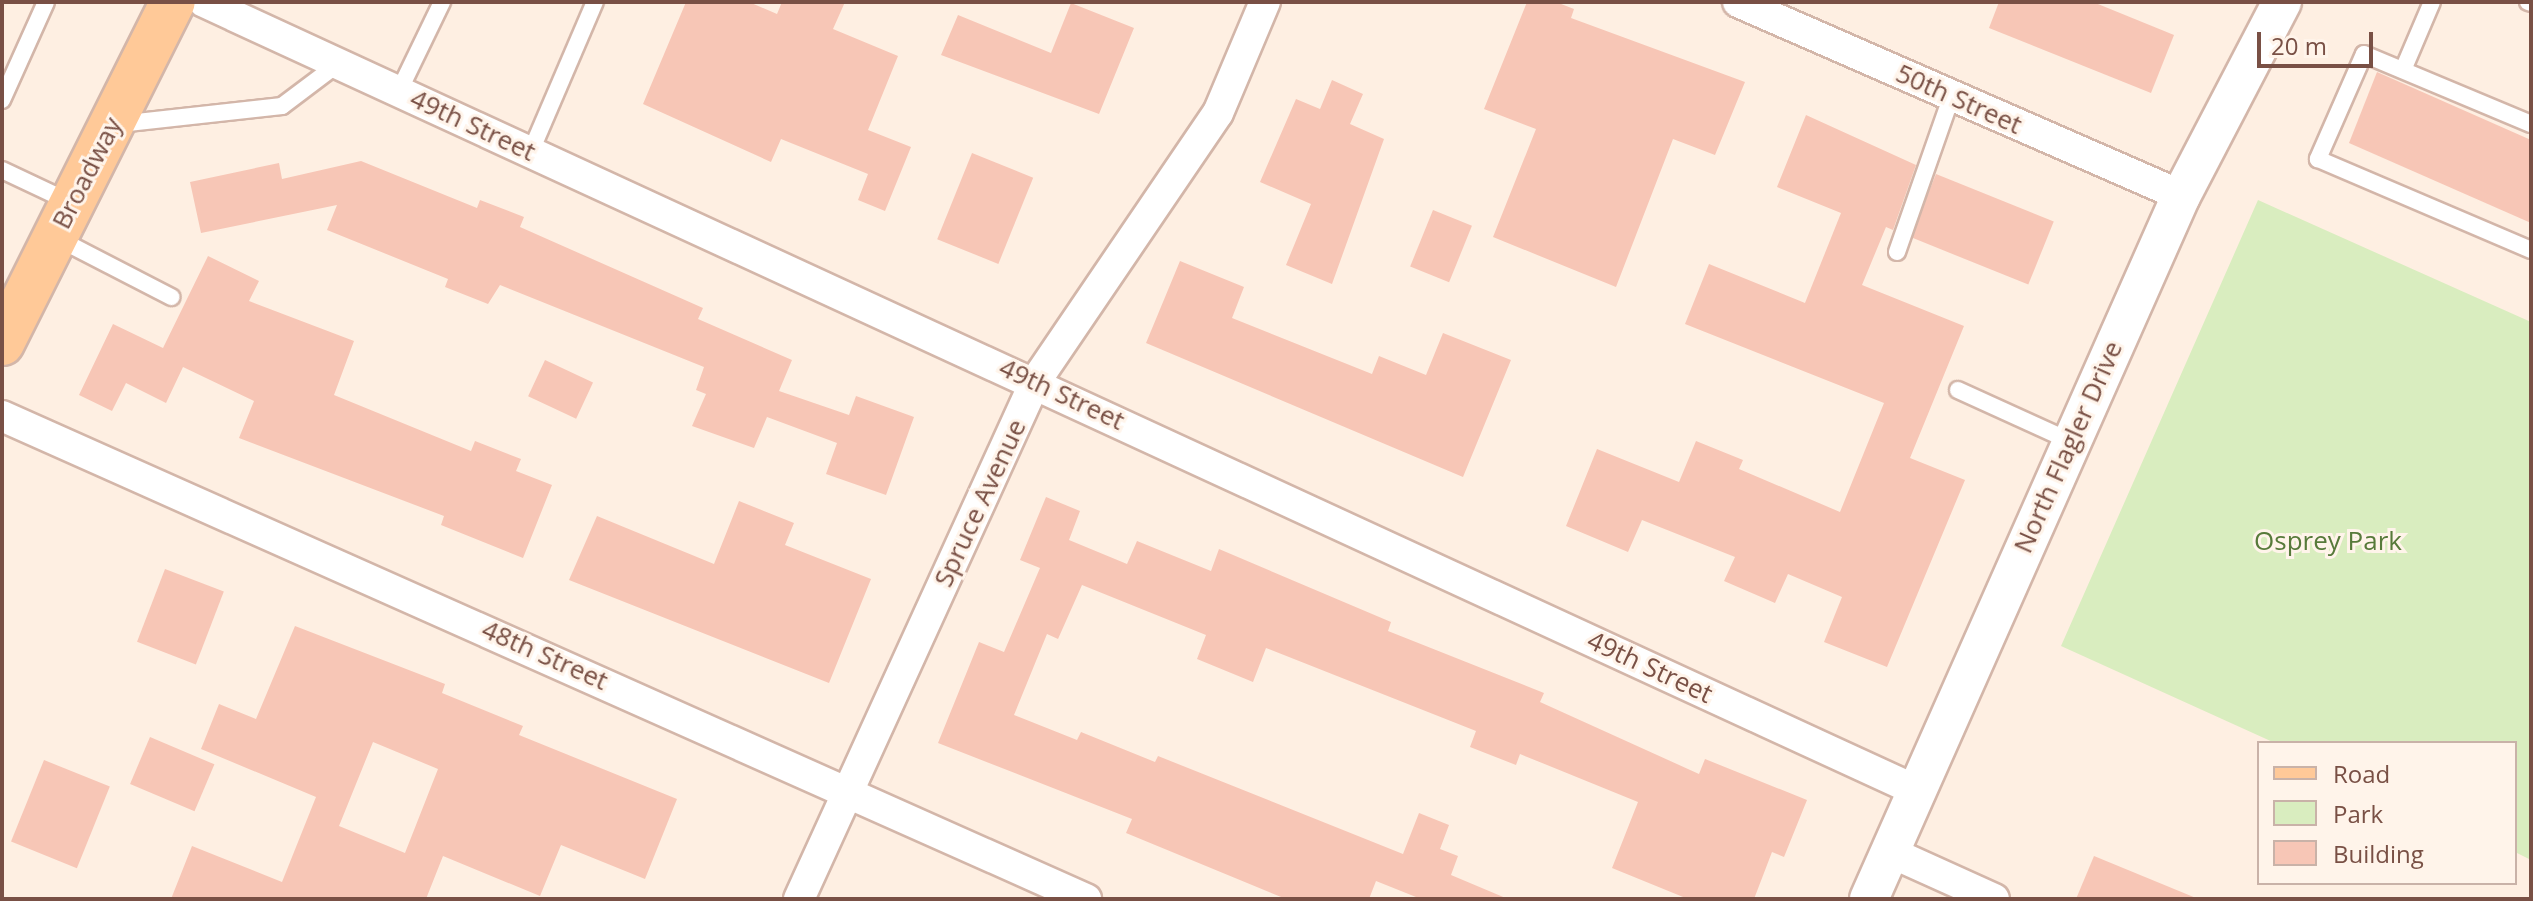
<!DOCTYPE html>
<style>
body{margin:0}
#map{position:relative;width:2533px;height:901px;overflow:hidden;background:#feefe2;font-family:"Open Sans",sans-serif}
div>[style]{position:absolute}
.green>*{inset:0;background:#d9edbf}
.building>*{inset:0;background:#f7c6b6;transform-origin:0 0}
.roads{filter:drop-shadow(2px 0 #d3b6a9) drop-shadow(-2px 0 #d3b6a9) drop-shadow(0 2px #d3b6a9) drop-shadow(0 -2px #d3b6a9)}
.service>*{height:16px;margin:-8px;padding:0 8px;transform-origin:8px;border-radius:8px;background:#fff}
.minor>*{height:30px;margin:-15px;padding:0 15px;transform-origin:15px;border-radius:15px;background:#fff}
.tertiary>*{height:38px;margin:-19px;padding:0 19px;transform-origin:19px;border-radius:19px;background:#fff}
.primary>*{height:44px;margin:-22px;padding:0 22px;transform-origin:22px;border-radius:22px;background:#ffc998}
span{translate:-50% -50%;white-space:nowrap;text-align:center;line-height:1.15;-webkit-text-stroke:6px #fff4ea;paint-order:stroke}
.street-label{font-size:26px;color:#795045}
.park-label{font-size:26px;color:#577a3a}
.frame{position:absolute;inset:0;border:4px solid #795045;pointer-events:none}
.legend{position:absolute;left:2257px;top:741px;width:260px;height:144px;box-sizing:border-box;background:#fff4ea;border:2px solid #c9b2a8;margin:0;padding:10px 14px;list-style:none;font-size:24px;color:#795045}
.legend li{display:flex;align-items:center;gap:16px;height:40px}
.legend b{width:40px;border:2px solid #c9b2a8}
.scale{position:absolute;left:2257px;top:32px;width:116px;height:36px;box-sizing:border-box;border:4px solid #795045;border-top:0;padding-left:10px;font-size:24px;line-height:28px;white-space:nowrap;color:#795045;-webkit-text-stroke:6px #fff4ea;paint-order:stroke}
</style>
<div id="map">
<div class="green">
<i style="clip-path:polygon(2258px 200px,2531px 322px,2531px 860px,2515px 852px,2515px 743px,2275px 743px,2061px 646px)"></i>
</div>
<div class="building">
<i style="clip-path:polygon(686px 2px,749px 2px,777px 14px,782px 2px,845px 2px,833px 29px,898px 56px,868px 130px,911px 147px,885px 211px,858px 200px,868px 174px,781px 139px,771px 162px,643px 104px)"></i>
<i style="clip-path:polygon(1527px 2px,1556px 2px,1574px 9px,1571px 18px,1745px 82px,1715px 155px,1673px 139px,1616px 287px,1493px 237px,1536px 129px,1484px 109px)"></i>
<i style="clip-path:polygon(1999px 2px,2093px 2px,2174px 35px,2151px 93px,1989px 28px)"></i>
<i style="clip-path:polygon(1071px 3px,1134px 28px,1099px 114px,941px 55px,958px 15px,1051px 53px)"></i>
<i style="clip-path:polygon(2377px 72px,2531px 140px,2531px 223px,2349px 143px)"></i>
<i style="clip-path:polygon(1332px 80px,1363px 94px,1350px 124px,1384px 139px,1332px 284px,1286px 265px,1311px 204px,1260px 182px,1296px 99px,1320px 109px)"></i>
<i style="clip-path:polygon(1806px 115px,1916px 165px,1893px 230px,1886px 227px,1862px 285px,1964px 326px,1910px 458px,1965px 480px,1887px 667px,1824px 642px,1842px 597px,1788px 574px,1775px 603px,1724px 581px,1735px 557px,1642px 520px,1628px 552px,1566px 526px,1597px 449px,1679px 482px,1696px 441px,1743px 460px,1739px 469px,1840px 512px,1884px 403px,1685px 324px,1709px 264px,1805px 303px,1841px 213px,1777px 187px)"></i>
<i style="left:972px;top:153px;width:66px;height:93px;rotate:22deg"></i>
<i style="clip-path:polygon(361px 161px,477px 208px,480px 200px,524px 217px,520px 227px,703px 308px,698px 319px,792px 360px,779px 391px,849px 415px,856px 396px,914px 417px,886px 495px,826px 474px,837px 443px,767px 417px,754px 448px,692px 426px,706px 394px,696px 390px,704px 367px,500px 285px,488px 304px,445px 287px,448px 279px,327px 230px,337px 205px,201px 233px,190px 182px,279px 163px,282px 179px)"></i>
<i style="left:1936px;top:174px;width:127px;height:68px;rotate:22deg"></i>
<i style="left:1433px;top:210px;width:42px;height:61px;rotate:22deg"></i>
<i style="clip-path:polygon(208px 256px,259px 281px,249px 301px,354px 341px,334px 395px,471px 451px,475px 441px,521px 459px,516px 471px,552px 485px,523px 558px,441px 525px,444px 516px,239px 438px,254px 401px,183px 367px,166px 403px,126px 383px,112px 411px,79px 395px,113px 324px,163px 348px)"></i>
<i style="clip-path:polygon(1180px 261px,1244px 287px,1232px 318px,1372px 374px,1379px 356px,1426px 375px,1443px 333px,1511px 360px,1463px 477px,1146px 343px)"></i>
<i style="left:545px;top:360px;width:53px;height:40px;rotate:25deg"></i>
<i style="clip-path:polygon(1046px 497px,1080px 511px,1069px 540px,1127px 564px,1137px 541px,1211px 571px,1219px 549px,1391px 622px,1388px 631px,1544px 693px,1540px 702px,1699px 774px,1705px 759px,1807px 800px,1784px 857px,1772px 852px,1754px 899px,1688px 899px,1612px 868px,1638px 802px,1520px 754px,1516px 765px,1470px 747px,1476px 731px,1266px 648px,1253px 682px,1197px 659px,1206px 635px,1082px 585px,1058px 639px,1047px 634px,1014px 715px,1077px 740px,1081px 732px,1155px 762px,1158px 756px,1403px 854px,1419px 813px,1449px 825px,1440px 849px,1458px 856px,1451px 875px,1508px 899px,1421px 899px,1376px 881px,1369px 899px,1286px 899px,1126px 833px,1132px 819px,938px 743px,979px 642px,1004px 652px,1040px 568px,1020px 560px)"></i>
<i style="clip-path:polygon(739px 501px,794px 523px,785px 545px,871px 579px,829px 683px,569px 580px,597px 516px,714px 564px)"></i>
<i style="left:165px;top:569px;width:63px;height:78px;rotate:21deg"></i>
<i style="clip-path:polygon(evenodd,295px 626px,445px 684px,442px 693px,523px 726px,519px 735px,677px 799px,645px 879px,561px 845px,540px 896px,443px 856px,426px 899px,171px 899px,192px 846px,282px 882px,316px 797px,201px 749px,219px 704px,256px 719px,295px 626px,373px 742px,438px 769px,405px 853px,339px 826px,373px 742px)"></i>
<i style="left:150px;top:737px;width:70px;height:51px;rotate:23deg"></i>
<i style="left:44px;top:760px;width:71px;height:88px;rotate:22deg"></i>
<i style="clip-path:polygon(2094px 856px,2196px 898px,2195px 899px,2076px 899px)"></i>
</div>
<div class="roads">
<div class="service">
<i style="left:2528px;top:2px;width:3px;rotate:18deg"></i>
<i style="left:2403px;top:70px;width:74px;rotate:-66.9deg"></i>
<i style="left:399px;top:91px;width:99px;rotate:-64.2deg"></i>
<i style="left:2px;top:100px;width:107px;rotate:-65.8deg"></i>
<i style="left:119px;top:124px;width:164px;rotate:-6.3deg"></i>
<i style="left:282px;top:106px;width:70px;rotate:-36.9deg"></i>
<i style="left:2531px;top:124px;width:181px;rotate:-157.3deg"></i>
<i style="left:2364px;top:54px;width:115px;rotate:113.7deg"></i>
<i style="left:2318px;top:159px;width:232px;rotate:23.1deg"></i>
<i style="left:531px;top:151px;width:162px;rotate:-66.8deg"></i>
<i style="left:2px;top:170px;width:75px;rotate:25.2deg"></i>
<i style="left:55px;top:237px;width:131px;rotate:27.3deg"></i>
<i style="left:1897px;top:252px;width:166px;rotate:-70.7deg"></i>
<i style="left:1958px;top:390px;width:123px;rotate:24.5deg"></i>
</div>
<div class="minor">
<i style="left:204px;top:2px;width:1886px;rotate:24.73deg"></i>
<i style="left:1738px;top:2px;width:484px;rotate:23.6deg"></i>
<i style="left:2px;top:416px;width:1187px;rotate:24.02deg"></i>
<i style="left:1890px;top:852px;width:114px;rotate:24.3deg"></i>
<i style="left:799px;top:899px;width:568px;rotate:-65.46deg"></i>
<i style="left:1035px;top:382px;width:325px;rotate:-55.8deg"></i>
<i style="left:1218px;top:113px;width:121px;rotate:-67.1deg"></i>
</div>
<div class="tertiary">
<i style="left:1869px;top:899px;width:769px;rotate:-66.07deg"></i>
<i style="left:2181px;top:196px;width:219px;rotate:-62.5deg"></i>
</div>
<div class="primary">
<i style="left:2px;top:343px;width:381px;rotate:-63.4deg"></i>
</div>
</div>
<div class="street-label">
<span style="left:1959px;top:99px;rotate:24deg">50th Street</span>
<span style="left:473px;top:125px;rotate:25deg">49th Street</span>
<span style="left:87px;top:173px;rotate:-63deg">Broadway</span>
<span style="left:1062px;top:394px;rotate:25deg">49th Street</span>
<span style="left:2068px;top:447px;rotate:-66deg">North Flagler Drive</span>
<span style="left:980px;top:503px;rotate:-65deg">Spruce Avenue</span>
<span style="left:545px;top:655px;rotate:24deg">48th Street</span>
<span style="left:1650px;top:667px;rotate:25deg">49th Street</span>
</div>
<div class="park-label">
<span style="left:2328px;top:541px">Osprey Park</span>
</div>
<div class="frame"></div>
<ul class="legend">
<li><b style="height:10px;background:#ffc998"></b>Road</li>
<li><b style="height:22px;background:#d9edbf"></b>Park</li>
<li><b style="height:22px;background:#f7c6b6"></b>Building</li>
</ul>
<div class="scale">20 m</div>
</div>
